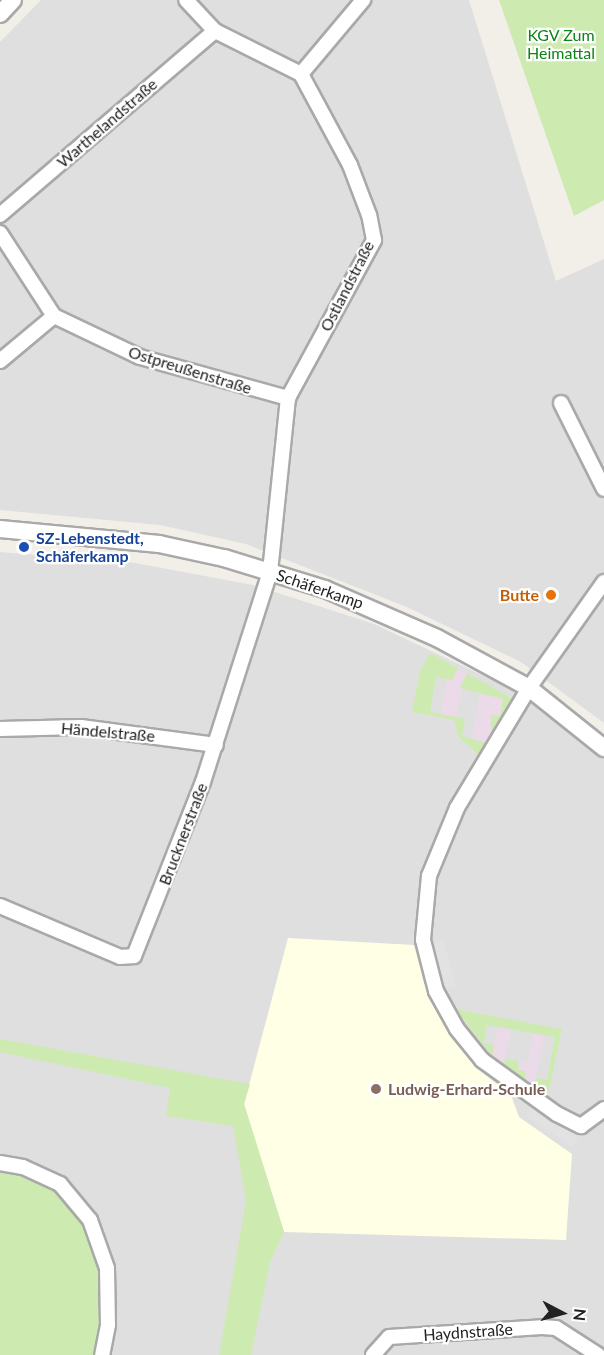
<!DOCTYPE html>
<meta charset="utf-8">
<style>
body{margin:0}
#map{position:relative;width:604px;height:1355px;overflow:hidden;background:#f2efe9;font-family:Lato,sans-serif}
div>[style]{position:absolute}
.residential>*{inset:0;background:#e0dfdf}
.industrial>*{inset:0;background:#ebdbe8}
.education>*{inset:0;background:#ffffe5}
.grass>*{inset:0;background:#cdebb0}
.parking>*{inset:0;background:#e2e2e2;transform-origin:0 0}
.roads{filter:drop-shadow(2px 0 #a9a9a9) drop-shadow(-2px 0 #a9a9a9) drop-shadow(0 2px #a9a9a9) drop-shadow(0 -2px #a9a9a9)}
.minor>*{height:14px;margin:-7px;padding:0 7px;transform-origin:7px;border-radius:7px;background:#fff}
.tertiary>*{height:16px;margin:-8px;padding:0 8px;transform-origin:8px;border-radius:8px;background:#fff}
.dots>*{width:16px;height:16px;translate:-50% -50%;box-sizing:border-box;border:3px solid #fff;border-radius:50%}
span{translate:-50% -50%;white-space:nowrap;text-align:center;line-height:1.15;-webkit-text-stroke:4.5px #fff;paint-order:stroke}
.park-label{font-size:16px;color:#0c8416}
.street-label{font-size:16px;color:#222}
.transit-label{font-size:16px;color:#164399;font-weight:700}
.left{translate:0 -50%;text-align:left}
.food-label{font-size:16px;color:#c56008;font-weight:700}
.right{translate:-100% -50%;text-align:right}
.education-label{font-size:16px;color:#785e54;font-weight:700}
.north{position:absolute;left:532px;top:1283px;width:60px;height:60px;-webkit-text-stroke:4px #fff;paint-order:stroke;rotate:96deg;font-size:16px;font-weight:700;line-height:24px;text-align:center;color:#222}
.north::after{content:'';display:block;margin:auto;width:21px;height:27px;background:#222;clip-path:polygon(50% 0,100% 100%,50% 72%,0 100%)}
</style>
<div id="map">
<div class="residential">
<i style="clip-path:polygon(41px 0,469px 0,556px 281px,604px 259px,604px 723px,521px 662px,407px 607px,246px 544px,160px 525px,0 510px,0 42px)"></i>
<i style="clip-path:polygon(0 552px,135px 563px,253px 585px,374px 624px,535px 700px,604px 759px,604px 1355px,0 1355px)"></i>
</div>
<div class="industrial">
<i style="clip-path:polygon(458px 668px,467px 673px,455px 717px,441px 714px,447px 679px,452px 680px)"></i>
<i style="clip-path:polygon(480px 695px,503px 698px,500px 716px,492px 715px,491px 733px,485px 743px,472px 738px)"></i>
<i style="clip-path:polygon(497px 1027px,512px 1029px,502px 1065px,492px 1056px)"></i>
<i style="clip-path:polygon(533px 1033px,545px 1035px,533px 1086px,525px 1081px,526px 1072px,518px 1070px,519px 1061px,528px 1063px)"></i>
</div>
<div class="education">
<i style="clip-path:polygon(288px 938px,414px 945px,424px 983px,448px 1032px,478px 1069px,511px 1095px,519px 1117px,572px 1154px,566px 1240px,284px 1232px,244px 1104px)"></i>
</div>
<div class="grass">
<i style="clip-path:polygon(499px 0,604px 0,604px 200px,574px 216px)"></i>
<i style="clip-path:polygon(430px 653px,458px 668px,452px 680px,436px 677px,430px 712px,465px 719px,462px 736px,485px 743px,478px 754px,459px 738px,454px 720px,412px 712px,420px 671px)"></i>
<i style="clip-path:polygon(467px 673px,513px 699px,491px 733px,491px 715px,500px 716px,503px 699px,460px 688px)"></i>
<i style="clip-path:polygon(455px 1009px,562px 1029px,548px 1095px,533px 1086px,537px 1078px,547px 1080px,555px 1037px,487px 1025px,484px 1043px,494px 1045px,492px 1056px)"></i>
<i style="clip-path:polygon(0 1039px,250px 1084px,244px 1104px,284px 1232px,270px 1262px,251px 1355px,219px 1355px,246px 1201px,233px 1126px,166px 1116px,170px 1088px,0 1052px)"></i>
<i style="clip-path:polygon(507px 1059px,519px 1061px,518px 1070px,526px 1071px,525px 1081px,502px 1065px)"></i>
<i style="clip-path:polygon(0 1162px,60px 1184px,102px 1246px,102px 1355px,0 1355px)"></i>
</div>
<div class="parking">
<i style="left:443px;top:940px;width:48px;height:11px;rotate:74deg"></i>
<i style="left:533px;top:1106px;width:55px;height:12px;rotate:34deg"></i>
</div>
<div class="roads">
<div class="minor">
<i style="left:301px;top:74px;width:97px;rotate:-50deg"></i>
<i style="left:0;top:215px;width:283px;rotate:-40.6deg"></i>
<i style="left:0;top:233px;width:99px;rotate:57deg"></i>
<i style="left:54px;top:316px;width:95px;rotate:25.5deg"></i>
<i style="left:140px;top:357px;width:154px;rotate:15.5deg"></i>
<i style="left:0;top:361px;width:70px;rotate:-39.8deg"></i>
<i style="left:561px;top:403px;width:96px;rotate:63.4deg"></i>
<i style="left:604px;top:582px;width:130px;rotate:125.3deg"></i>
<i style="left:529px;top:688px;width:140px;rotate:121deg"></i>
<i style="left:457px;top:808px;width:74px;rotate:112.4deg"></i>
<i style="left:429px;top:876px;width:64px;rotate:95.4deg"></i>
<i style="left:423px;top:940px;width:53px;rotate:75.7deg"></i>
<i style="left:436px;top:991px;width:43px;rotate:61.1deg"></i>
<i style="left:457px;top:1029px;width:40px;rotate:51deg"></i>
<i style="left:482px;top:1060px;width:92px;rotate:35.8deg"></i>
<i style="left:557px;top:1114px;width:27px;rotate:27deg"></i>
<i style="left:581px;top:1126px;width:29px;rotate:-36deg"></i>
<i style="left:0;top:729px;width:81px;rotate:-1.4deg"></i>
<i style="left:81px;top:727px;width:136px;rotate:7.6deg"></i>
<i style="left:0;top:906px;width:130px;rotate:23deg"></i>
<i style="left:120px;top:957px;width:14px;rotate:-4deg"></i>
<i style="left:134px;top:956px;width:187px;rotate:-68.4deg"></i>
<i style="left:203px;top:782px;width:220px;rotate:-72.3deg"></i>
<i style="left:270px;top:572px;width:175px;rotate:-84.1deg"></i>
<i style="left:288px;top:398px;width:180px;rotate:-61.4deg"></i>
<i style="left:374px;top:240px;width:25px;rotate:-101deg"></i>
<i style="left:369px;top:215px;width:53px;rotate:-110.8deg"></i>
<i style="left:350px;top:165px;width:103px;rotate:-118.3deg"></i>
<i style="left:301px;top:74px;width:96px;rotate:-153.4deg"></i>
<i style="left:215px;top:31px;width:42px;rotate:-133.1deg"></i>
<i style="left:0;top:1163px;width:23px;rotate:10deg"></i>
<i style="left:23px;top:1167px;width:41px;rotate:24.7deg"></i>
<i style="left:60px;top:1184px;width:47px;rotate:50.2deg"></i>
<i style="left:90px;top:1220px;width:51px;rotate:70.5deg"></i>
<i style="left:107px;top:1268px;width:57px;rotate:89deg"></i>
<i style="left:108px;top:1325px;width:31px;rotate:101deg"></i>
<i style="left:373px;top:1355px;width:24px;rotate:-48deg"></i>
<i style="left:389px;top:1337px;width:153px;rotate:-3.7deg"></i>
<i style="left:542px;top:1327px;width:14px;rotate:4deg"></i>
<i style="left:556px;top:1328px;width:50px;rotate:32.7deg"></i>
</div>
<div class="tertiary">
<i style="left:0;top:14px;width:19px;rotate:-47deg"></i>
<i style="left:0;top:529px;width:160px;rotate:5.4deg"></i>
<i style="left:159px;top:544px;width:66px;rotate:12.2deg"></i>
<i style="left:224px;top:558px;width:106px;rotate:17.1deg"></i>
<i style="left:325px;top:589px;width:122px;rotate:23.6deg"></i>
<i style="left:437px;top:638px;width:105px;rotate:28.5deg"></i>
<i style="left:529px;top:688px;width:96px;rotate:38.7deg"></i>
</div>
</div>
<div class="dots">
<i style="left:24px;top:547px;background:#1a4fb4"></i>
<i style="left:551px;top:595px;background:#e8710a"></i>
<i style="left:376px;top:1089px;background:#8d6e63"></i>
</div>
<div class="park-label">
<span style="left:561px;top:44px">KGV Zum<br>Heimattal</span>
</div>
<div class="street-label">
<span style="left:107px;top:123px;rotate:-41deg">Warthelandstraße</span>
<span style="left:347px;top:286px;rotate:-63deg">Ostlandstraße</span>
<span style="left:190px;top:370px;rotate:17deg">Ostpreußenstraße</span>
<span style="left:320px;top:589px;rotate:19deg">Schäferkamp</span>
<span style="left:108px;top:732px;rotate:5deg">Händelstraße</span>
<span style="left:183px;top:834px;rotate:-69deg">Brucknerstraße</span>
<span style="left:468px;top:1332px;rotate:-4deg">Haydnstraße</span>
</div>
<div class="transit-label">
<span class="left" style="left:36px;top:547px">SZ-Lebenstedt,<br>Schäferkamp</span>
</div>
<div class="food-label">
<span class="right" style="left:539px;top:595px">Butte</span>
</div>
<div class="education-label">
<span class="left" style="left:388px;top:1089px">Ludwig-Erhard-Schule</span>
</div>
<div class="north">N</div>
</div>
